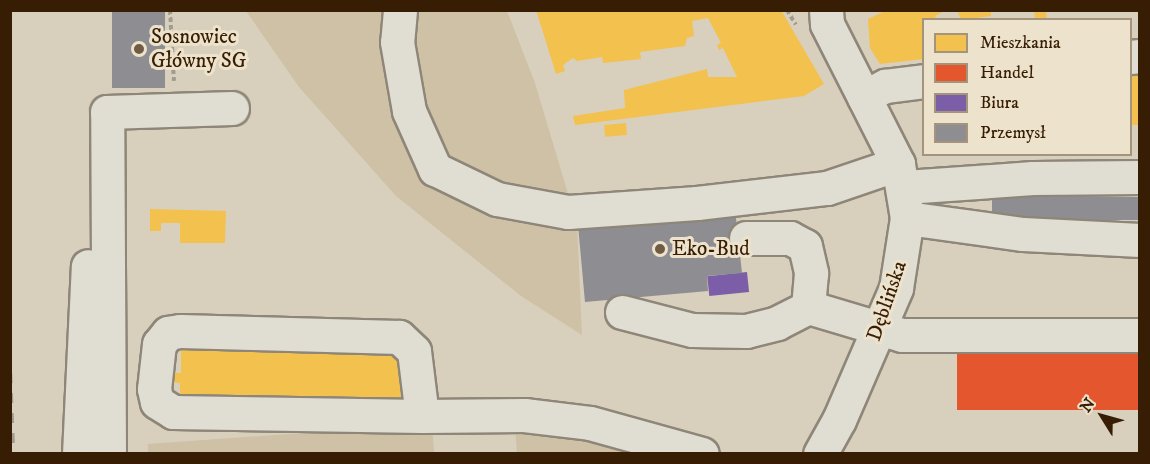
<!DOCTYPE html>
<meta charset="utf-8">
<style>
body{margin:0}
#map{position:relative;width:1150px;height:464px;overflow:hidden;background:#d8d0bc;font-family:"IM FELL DW Pica",serif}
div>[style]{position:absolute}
.green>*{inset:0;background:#cec1a6;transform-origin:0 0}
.homes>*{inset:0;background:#f2c14e;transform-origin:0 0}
.shops>*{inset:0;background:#e4572e;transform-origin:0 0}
.offices>*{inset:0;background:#7b5ea7;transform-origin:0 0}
.industry>*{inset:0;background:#8d8d92;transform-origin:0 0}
.path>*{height:4px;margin-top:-2px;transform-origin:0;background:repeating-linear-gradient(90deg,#a29b91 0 4.5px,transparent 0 7.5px)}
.roads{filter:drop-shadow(2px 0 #8e8678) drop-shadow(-2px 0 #8e8678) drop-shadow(0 2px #8e8678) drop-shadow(0 -2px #8e8678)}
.minor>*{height:33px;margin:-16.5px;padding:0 16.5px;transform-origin:16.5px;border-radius:16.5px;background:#e0ddd3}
.rail>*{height:4.5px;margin-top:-2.25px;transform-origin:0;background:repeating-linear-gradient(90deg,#a29b91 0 10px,transparent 0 20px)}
.dots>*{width:16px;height:16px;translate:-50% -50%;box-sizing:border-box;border:3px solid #ede3cc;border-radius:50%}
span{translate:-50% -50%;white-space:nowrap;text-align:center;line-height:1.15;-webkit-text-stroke:6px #ede3cc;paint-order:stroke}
.poi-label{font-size:21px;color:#381d05}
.left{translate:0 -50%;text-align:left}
.street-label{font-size:21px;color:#381d05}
.frame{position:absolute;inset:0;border:12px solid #381d05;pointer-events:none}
.legend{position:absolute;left:922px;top:18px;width:210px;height:138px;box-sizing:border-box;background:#ede3cc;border:2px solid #a5947c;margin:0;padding:8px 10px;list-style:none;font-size:18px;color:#381d05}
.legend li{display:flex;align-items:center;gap:12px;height:30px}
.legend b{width:30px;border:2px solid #a5947c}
.north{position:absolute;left:1072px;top:386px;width:60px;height:60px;-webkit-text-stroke:4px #ede3cc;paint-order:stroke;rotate:307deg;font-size:16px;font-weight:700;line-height:24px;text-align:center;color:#381d05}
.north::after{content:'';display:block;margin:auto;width:21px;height:27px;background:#381d05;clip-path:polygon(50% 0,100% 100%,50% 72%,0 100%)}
</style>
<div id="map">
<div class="green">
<i style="clip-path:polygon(246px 11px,507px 11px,535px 83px,577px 224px,582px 335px,521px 296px,396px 196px,299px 87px)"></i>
<i style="left:432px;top:424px;width:29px;height:285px;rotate:86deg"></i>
<i style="clip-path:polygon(515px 426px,667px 453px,517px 453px)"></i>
</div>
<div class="homes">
<i style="clip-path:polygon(536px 10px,781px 10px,824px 84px,804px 96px,575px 125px,573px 116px,625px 108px,624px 90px,707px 69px,708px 77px,737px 77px,723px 48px,719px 50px,717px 45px,721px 43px,708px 18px,692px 21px,694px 36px,687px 38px,685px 46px,640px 52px,641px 59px,603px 63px,602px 57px,577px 61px,573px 58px,563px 65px,565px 71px,556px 74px)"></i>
<i style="clip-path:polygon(887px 10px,946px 10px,935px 16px,937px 20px,924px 20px,924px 59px,880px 64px,870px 48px,868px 19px)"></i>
<i style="clip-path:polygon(957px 10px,991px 10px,991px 16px,961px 20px)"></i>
<i style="clip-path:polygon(1034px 10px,1046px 10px,1047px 20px,1035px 20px)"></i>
<i style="left:1130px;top:72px;width:10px;height:53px"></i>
<i style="left:626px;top:123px;width:12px;height:22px;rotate:85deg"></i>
<i style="clip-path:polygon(150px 209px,226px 211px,225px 243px,180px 243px,180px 223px,161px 223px,161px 231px,150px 231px)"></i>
<i style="clip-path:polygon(181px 349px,402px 352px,401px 403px,180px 401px,180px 383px,171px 382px,171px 373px,181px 373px)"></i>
</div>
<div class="shops">
<i style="left:957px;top:351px;width:182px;height:59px"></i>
</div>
<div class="offices">
<i style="left:747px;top:272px;width:20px;height:40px;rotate:84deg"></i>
</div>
<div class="industry">
<i style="left:112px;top:10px;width:53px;height:78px"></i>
<i style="left:992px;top:197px;width:148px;height:23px"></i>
<i style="clip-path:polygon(735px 209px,742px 273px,707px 276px,708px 291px,585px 302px,578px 225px)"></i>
</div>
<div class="path">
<i style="left:170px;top:10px;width:71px;rotate:86.8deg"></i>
<i style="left:787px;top:10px;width:17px;rotate:59deg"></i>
</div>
<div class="roads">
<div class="minor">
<i style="left:400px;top:10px;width:32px;rotate:95deg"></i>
<i style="left:397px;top:42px;width:70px;rotate:80.1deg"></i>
<i style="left:409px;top:111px;width:64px;rotate:65.9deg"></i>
<i style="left:435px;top:169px;width:69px;rotate:25.8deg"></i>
<i style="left:497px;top:199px;width:72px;rotate:10.4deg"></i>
<i style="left:568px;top:212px;width:129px;rotate:-4deg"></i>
<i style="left:697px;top:203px;width:131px;rotate:-6.6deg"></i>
<i style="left:827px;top:188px;width:75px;rotate:-18.7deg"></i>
<i style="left:1130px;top:57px;width:10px;rotate:-6deg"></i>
<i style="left:864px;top:97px;width:24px;rotate:-28deg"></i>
<i style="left:885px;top:86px;width:39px;rotate:-7deg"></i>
<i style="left:905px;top:187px;width:128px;rotate:-4deg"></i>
<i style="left:1033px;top:178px;width:107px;rotate:-0.5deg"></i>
<i style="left:907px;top:218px;width:117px;rotate:7.9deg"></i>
<i style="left:1023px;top:234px;width:117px;rotate:2.9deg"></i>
<i style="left:746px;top:238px;width:44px"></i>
<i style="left:790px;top:238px;width:17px;rotate:28deg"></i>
<i style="left:805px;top:246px;width:28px;rotate:77deg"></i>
<i style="left:811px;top:273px;width:34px;rotate:95deg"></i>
<i style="left:622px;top:312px;width:72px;rotate:14.4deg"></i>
<i style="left:692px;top:330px;width:54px;rotate:1.1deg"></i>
<i style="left:746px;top:331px;width:32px;rotate:-14deg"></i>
<i style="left:777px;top:323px;width:35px;rotate:-27deg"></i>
<i style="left:808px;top:307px;width:98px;rotate:16.6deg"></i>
<i style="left:902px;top:335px;width:238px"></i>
<i style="left:422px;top:416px;width:65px;rotate:-97deg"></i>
<i style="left:414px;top:351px;width:21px;rotate:-137deg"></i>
<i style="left:399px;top:337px;width:219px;rotate:-178.4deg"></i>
<i style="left:180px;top:331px;width:12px;rotate:171deg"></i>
<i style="left:168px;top:333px;width:14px;rotate:129deg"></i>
<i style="left:159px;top:344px;width:45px;rotate:96.3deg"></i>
<i style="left:154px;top:389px;width:13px;rotate:77deg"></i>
<i style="left:157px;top:402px;width:19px;rotate:32deg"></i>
<i style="left:173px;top:412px;width:249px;rotate:0.9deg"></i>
<i style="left:422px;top:416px;width:102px;rotate:-0.6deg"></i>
<i style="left:524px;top:415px;width:66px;rotate:6.9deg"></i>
<i style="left:590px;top:423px;width:116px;rotate:15.5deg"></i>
<i style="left:79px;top:454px;width:188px;rotate:-87.3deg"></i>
<i style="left:109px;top:454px;width:342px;rotate:-90.3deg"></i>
<i style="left:107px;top:112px;width:125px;rotate:-1.8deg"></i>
<i style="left:820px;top:454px;width:39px;rotate:-61deg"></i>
<i style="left:839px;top:420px;width:144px;rotate:-66.6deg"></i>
<i style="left:896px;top:288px;width:71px;rotate:-81.1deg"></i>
<i style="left:907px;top:218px;width:55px;rotate:-99.5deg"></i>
<i style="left:898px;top:164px;width:157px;rotate:-116.9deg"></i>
<i style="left:827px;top:24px;width:14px;rotate:-94deg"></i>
</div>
</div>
<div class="rail">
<i style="left:10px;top:373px;width:81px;rotate:87.9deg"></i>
</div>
<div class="dots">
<i style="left:139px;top:49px;background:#705c45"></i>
<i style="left:660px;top:249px;background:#705c45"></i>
</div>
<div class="poi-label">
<span class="left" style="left:151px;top:49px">Sosnowiec<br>Główny SG</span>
<span class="left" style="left:672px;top:249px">Eko-Bud</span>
</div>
<div class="street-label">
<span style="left:887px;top:301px;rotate:-71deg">Dęblińska</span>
</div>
<div class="frame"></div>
<ul class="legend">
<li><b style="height:16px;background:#f2c14e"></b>Mieszkania</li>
<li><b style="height:16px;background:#e4572e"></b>Handel</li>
<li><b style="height:16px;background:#7b5ea7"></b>Biura</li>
<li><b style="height:16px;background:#8d8d92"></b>Przemysł</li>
</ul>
<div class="north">N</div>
</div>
